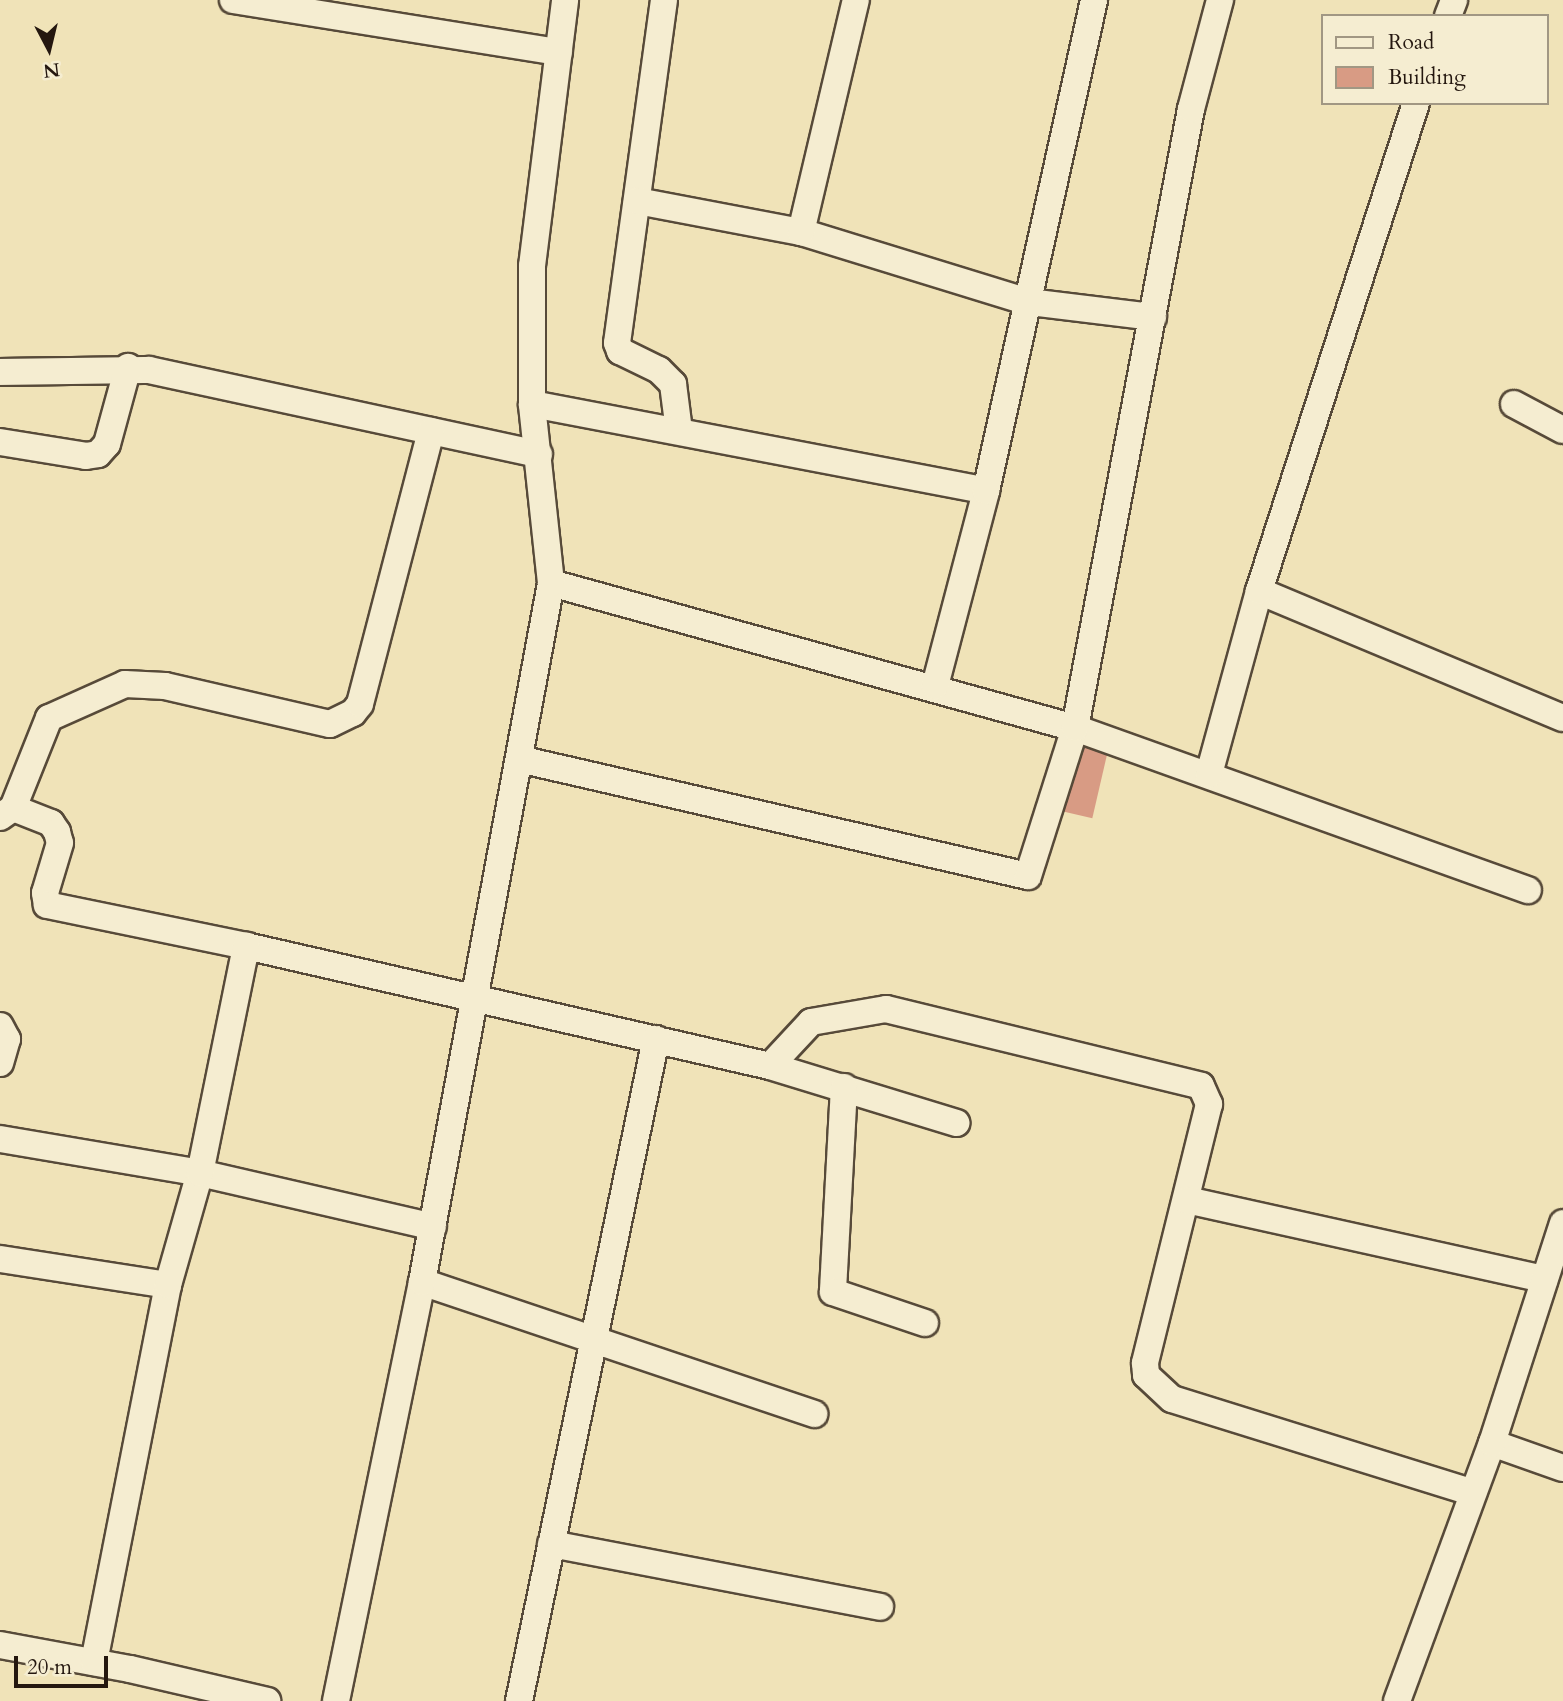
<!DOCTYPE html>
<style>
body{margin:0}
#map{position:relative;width:1563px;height:1701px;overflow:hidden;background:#f0e3b8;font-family:Cardo,serif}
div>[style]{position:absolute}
.building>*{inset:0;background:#d89b84;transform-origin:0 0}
.roads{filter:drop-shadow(2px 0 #574a39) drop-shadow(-2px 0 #574a39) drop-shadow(0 2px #574a39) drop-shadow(0 -2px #574a39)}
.minor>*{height:26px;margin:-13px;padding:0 13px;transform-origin:13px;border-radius:13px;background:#f5edd1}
span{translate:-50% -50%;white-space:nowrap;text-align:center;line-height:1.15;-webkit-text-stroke:6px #f5edd1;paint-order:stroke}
.legend{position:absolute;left:1321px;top:14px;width:228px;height:91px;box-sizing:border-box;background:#f5edd1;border:2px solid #a19783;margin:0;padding:9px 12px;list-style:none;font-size:21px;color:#24170f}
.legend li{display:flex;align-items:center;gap:14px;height:35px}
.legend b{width:35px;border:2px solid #a19783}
.north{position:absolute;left:14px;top:14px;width:70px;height:70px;-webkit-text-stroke:5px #f5edd1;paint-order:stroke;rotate:173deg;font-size:19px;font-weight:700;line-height:28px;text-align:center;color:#24170f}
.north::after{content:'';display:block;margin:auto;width:24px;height:32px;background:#24170f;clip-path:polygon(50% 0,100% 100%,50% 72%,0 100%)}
.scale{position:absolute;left:14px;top:1656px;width:94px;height:32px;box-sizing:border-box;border:4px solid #24170f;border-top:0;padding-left:9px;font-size:21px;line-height:24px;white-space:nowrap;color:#24170f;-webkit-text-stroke:5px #f5edd1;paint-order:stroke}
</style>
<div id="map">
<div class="building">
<i style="left:1078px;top:738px;width:32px;height:75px;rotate:13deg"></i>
</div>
<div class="roads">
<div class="minor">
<i style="left:233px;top:0;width:330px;rotate:9.1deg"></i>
<i style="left:664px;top:0;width:346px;rotate:97.8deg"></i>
<i style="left:617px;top:343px;width:9px;rotate:69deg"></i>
<i style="left:620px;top:351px;width:43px;rotate:26deg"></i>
<i style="left:659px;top:370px;width:20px;rotate:45deg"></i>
<i style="left:673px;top:384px;width:47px;rotate:82.7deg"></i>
<i style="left:1448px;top:16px;width:17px;rotate:-69deg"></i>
<i style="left:637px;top:201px;width:167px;rotate:10.7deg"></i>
<i style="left:801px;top:232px;width:239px;rotate:17.1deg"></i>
<i style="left:1029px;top:302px;width:125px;rotate:6.9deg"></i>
<i style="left:801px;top:232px;width:238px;rotate:-76.7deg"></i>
<i style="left:0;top:372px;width:149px;rotate:-0.8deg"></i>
<i style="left:149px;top:370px;width:399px;rotate:12.2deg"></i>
<i style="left:532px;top:404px;width:462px;rotate:10.8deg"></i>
<i style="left:1514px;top:404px;width:55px;rotate:28deg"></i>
<i style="left:0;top:442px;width:87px;rotate:9.2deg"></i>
<i style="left:86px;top:456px;width:12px;rotate:-9deg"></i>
<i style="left:98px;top:454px;width:13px;rotate:-48deg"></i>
<i style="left:107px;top:444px;width:80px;rotate:-74.7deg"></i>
<i style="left:551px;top:583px;width:544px;rotate:15.47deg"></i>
<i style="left:1075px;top:728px;width:481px;rotate:19.7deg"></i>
<i style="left:1259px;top:591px;width:329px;rotate:22.7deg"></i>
<i style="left:935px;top:686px;width:202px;rotate:-75.3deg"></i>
<i style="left:986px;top:491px;width:503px;rotate:-77.59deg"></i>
<i style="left:519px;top:759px;width:522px;rotate:12.95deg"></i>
<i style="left:1028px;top:876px;width:155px;rotate:-72.4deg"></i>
<i style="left:1075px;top:728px;width:630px;rotate:-79.39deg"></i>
<i style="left:1191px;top:109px;width:113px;rotate:-75.1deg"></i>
<i style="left:1209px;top:774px;width:190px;rotate:-74.7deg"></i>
<i style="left:1259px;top:591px;width:513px;rotate:-72.17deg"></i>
<i style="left:13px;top:808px;width:41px;rotate:21.5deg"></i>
<i style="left:51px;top:823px;width:11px;rotate:56deg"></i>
<i style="left:57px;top:832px;width:11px;rotate:75deg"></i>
<i style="left:60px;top:843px;width:52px;rotate:106.7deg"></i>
<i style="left:45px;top:893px;width:12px;rotate:81deg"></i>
<i style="left:47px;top:905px;width:203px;rotate:11.6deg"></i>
<i style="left:246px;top:946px;width:538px;rotate:12.9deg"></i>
<i style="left:770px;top:1066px;width:195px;rotate:17deg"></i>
<i style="left:0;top:817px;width:16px;rotate:-35deg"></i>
<i style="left:13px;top:808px;width:97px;rotate:-68.2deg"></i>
<i style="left:49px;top:718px;width:83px;rotate:-24.1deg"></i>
<i style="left:125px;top:684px;width:40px;rotate:2.9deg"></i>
<i style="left:165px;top:686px;width:169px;rotate:13deg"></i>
<i style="left:330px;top:724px;width:25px;rotate:-26deg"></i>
<i style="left:353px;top:713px;width:11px;rotate:-52deg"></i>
<i style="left:360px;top:704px;width:282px;rotate:-75.4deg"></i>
<i style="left:0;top:1026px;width:15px;rotate:62deg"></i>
<i style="left:7px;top:1039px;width:25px;rotate:106deg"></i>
<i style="left:770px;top:1066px;width:60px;rotate:-47deg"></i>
<i style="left:811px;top:1022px;width:76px;rotate:-9.8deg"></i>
<i style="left:886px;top:1009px;width:324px;rotate:13.7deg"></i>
<i style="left:1201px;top:1086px;width:20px;rotate:66deg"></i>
<i style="left:1209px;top:1104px;width:267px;rotate:103.9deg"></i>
<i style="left:1145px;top:1363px;width:12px;rotate:85deg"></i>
<i style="left:1146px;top:1375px;width:35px;rotate:43deg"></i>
<i style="left:1172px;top:1399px;width:315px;rotate:17.3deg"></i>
<i style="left:844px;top:1087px;width:205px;rotate:93.1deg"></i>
<i style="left:833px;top:1292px;width:97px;rotate:18.6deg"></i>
<i style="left:0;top:1139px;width:203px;rotate:9.6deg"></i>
<i style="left:200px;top:1173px;width:239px;rotate:13deg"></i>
<i style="left:1187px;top:1200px;width:366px;rotate:12.5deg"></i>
<i style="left:0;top:1259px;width:170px;rotate:8.8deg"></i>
<i style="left:422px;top:1282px;width:414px;rotate:18.6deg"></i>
<i style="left:1492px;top:1443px;width:75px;rotate:19.4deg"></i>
<i style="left:551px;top:1544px;width:335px;rotate:10.8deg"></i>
<i style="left:0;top:1645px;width:132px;rotate:10.5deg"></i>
<i style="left:130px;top:1669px;width:141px;rotate:13.1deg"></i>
<i style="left:94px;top:1662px;width:384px;rotate:-78.9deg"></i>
<i style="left:168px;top:1285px;width:116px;rotate:-74.1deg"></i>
<i style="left:200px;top:1173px;width:232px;rotate:-78.5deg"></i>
<i style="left:336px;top:1701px;width:428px;rotate:-78.4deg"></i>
<i style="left:422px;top:1282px;width:711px;rotate:-79.54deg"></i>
<i style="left:551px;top:583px;width:180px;rotate:-96.1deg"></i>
<i style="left:532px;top:404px;width:138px;rotate:-90deg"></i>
<i style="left:532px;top:266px;width:268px;rotate:-82.9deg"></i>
<i style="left:519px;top:1701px;width:676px;rotate:-78.31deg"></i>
<i style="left:1397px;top:1701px;width:275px;rotate:-69.8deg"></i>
<i style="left:1492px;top:1443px;width:231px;rotate:-72.1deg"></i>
</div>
</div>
<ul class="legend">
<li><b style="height:9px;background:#f5edd1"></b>Road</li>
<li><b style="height:19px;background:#d89b84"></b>Building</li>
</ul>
<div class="north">N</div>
<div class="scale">20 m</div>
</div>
